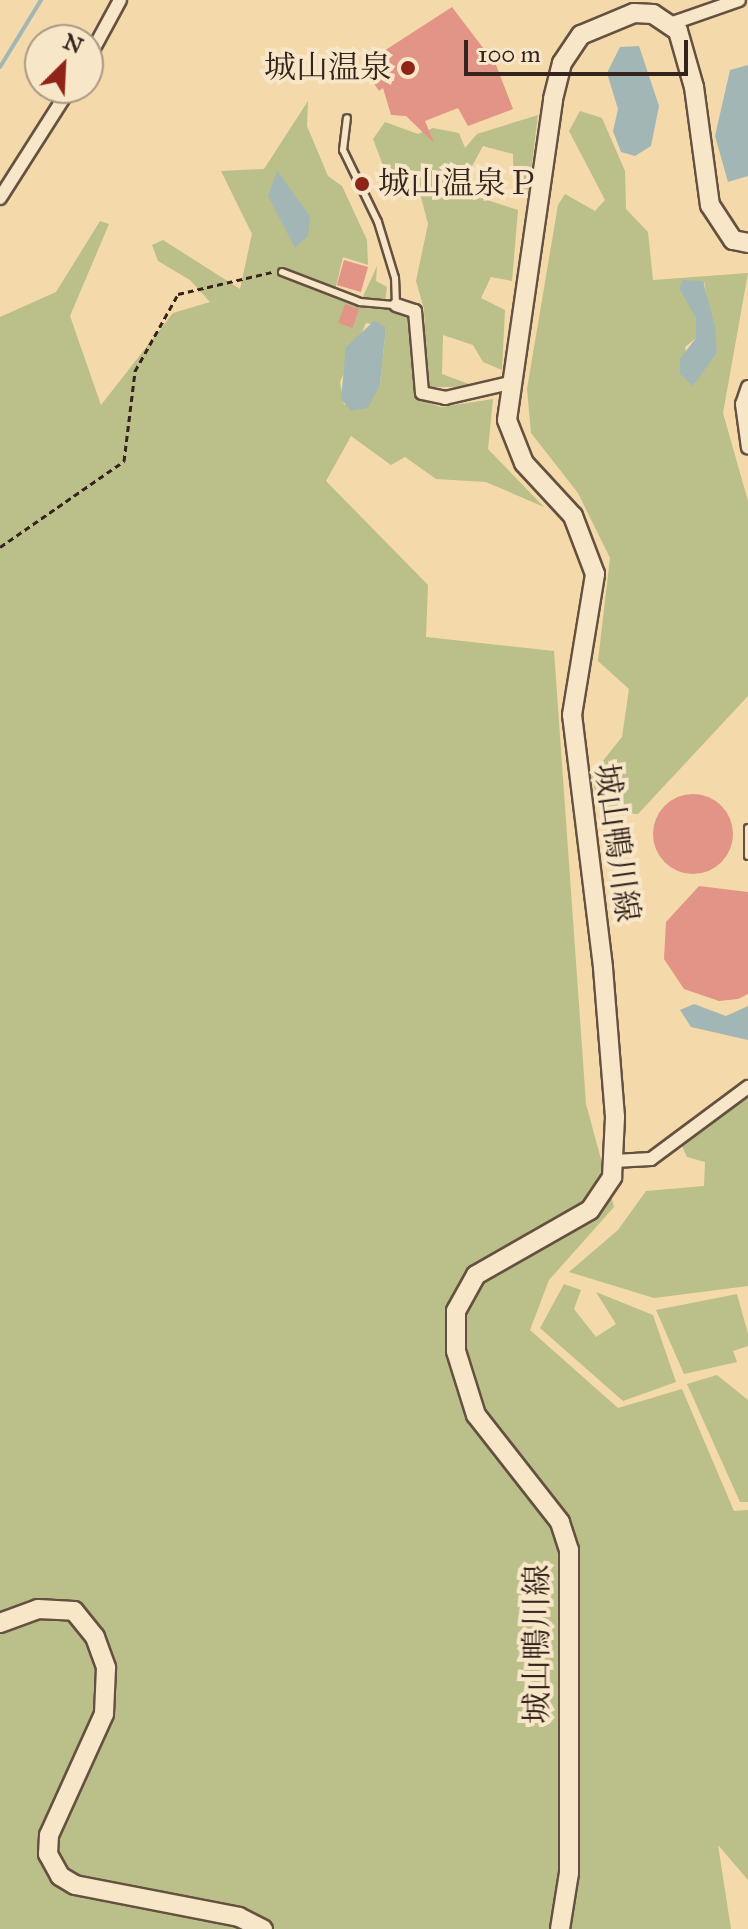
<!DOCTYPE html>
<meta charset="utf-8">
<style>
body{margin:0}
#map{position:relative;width:748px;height:1929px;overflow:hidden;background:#f4d9aa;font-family:"IM FELL Great Primer","Noto Serif JP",serif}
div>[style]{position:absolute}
.green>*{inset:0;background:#bbbf89}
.water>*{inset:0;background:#a2b7b5}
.stream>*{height:4px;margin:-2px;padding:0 2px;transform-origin:2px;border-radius:2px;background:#a2b7b5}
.building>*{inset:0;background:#e29486;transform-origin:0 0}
.round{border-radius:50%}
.path>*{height:3px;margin-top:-1.5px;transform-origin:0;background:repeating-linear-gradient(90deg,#35241d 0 6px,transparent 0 10px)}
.roads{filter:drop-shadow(2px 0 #655140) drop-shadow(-2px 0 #655140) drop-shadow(0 2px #655140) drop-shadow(0 -2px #655140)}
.service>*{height:6px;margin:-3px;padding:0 3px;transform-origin:3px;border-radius:3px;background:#f8e6c8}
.minor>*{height:12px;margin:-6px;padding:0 6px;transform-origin:6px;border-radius:6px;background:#f8e6c8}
.secondary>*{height:18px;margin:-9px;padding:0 9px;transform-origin:9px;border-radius:9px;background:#f8e6c8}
.dots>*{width:22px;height:22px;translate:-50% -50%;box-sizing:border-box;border:4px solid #f8e6c8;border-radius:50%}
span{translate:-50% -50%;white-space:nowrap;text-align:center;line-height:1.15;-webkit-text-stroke:8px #f8e6c8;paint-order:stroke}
.poi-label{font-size:32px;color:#35241d}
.right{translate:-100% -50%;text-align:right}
.left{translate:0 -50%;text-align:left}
.street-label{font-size:32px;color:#35241d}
.north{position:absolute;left:24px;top:24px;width:80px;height:80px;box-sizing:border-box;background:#f8e6c8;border:2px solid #aa9884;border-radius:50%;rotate:24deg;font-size:22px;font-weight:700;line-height:32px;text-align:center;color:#35241d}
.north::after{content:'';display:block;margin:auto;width:28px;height:36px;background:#8f2418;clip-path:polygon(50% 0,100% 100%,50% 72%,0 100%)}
.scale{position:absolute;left:464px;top:40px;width:224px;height:36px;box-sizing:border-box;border:4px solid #35241d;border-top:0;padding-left:10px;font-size:24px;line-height:28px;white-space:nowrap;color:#35241d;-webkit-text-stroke:6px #f8e6c8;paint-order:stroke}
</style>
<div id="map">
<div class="green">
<i style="clip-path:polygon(evenodd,308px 101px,307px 126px,328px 176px,342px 186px,367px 240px,368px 265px,343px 257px,334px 294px,360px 303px,377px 266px,376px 281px,387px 287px,384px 309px,410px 315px,417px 399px,441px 407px,493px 399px,488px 449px,544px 507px,486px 482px,436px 479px,405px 457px,391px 465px,351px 436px,326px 481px,428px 585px,426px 637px,554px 651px,586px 1104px,614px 1207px,549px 1280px,530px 1330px,618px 1408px,682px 1389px,734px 1511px,748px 1510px,748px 1880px,718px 1845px,731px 1929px,0 1929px,0 317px,56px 292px,100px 221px,109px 224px,70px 316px,101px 405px,173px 313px,210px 302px,190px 280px,158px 261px,152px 245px,163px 240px,240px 289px,252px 234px,221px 171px,264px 169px,308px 101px,366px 323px,386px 327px,380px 385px,344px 405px,340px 382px,366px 323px)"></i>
<i style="clip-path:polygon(evenodd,580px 111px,602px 118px,625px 171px,626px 209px,648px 232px,653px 280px,748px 273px,723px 413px,748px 501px,748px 696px,638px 814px,604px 812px,590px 777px,622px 737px,629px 689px,598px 661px,610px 558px,578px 493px,531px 433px,527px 389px,558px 205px,565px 194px,595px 211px,605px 200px,569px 131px,580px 111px,704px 281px,717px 353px,693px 385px,685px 347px,696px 338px,704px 281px)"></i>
<i style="clip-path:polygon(538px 115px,528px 195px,514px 190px,513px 154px,483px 146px,471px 168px,471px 184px,481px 198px,518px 210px,512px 281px,491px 277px,481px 298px,505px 310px,502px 370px,483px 362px,473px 345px,443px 335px,442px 374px,477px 387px,427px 387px,424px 309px,416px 281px,428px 224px,415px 174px,389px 181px,373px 139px,385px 122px,418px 134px,433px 128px,459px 133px,465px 148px,477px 134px)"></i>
<i style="clip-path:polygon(748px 1096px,748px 1286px,654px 1298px,569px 1272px,618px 1230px,646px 1191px,704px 1186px,705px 1162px,687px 1157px,681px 1144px)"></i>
<i style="clip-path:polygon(564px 1284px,581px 1290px,574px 1309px,596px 1337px,616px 1324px,596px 1292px,653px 1315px,676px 1382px,623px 1401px,540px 1328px)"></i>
<i style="clip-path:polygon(737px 1294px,748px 1334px,748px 1346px,733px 1351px,737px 1362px,684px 1374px,656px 1310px)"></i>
<i style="clip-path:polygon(717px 1375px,748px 1400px,748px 1502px,740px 1502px,687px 1384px)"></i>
</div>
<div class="water">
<i style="clip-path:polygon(639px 46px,659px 106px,651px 146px,635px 156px,621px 152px,613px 131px,618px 109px,607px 73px,620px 47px)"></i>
<i style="clip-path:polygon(748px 65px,748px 176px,728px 182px,715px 136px,730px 70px)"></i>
<i style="clip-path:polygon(277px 171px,310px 216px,308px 236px,295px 248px,268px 196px)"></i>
<i style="clip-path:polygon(683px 280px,703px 281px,715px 327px,717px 353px,693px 386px,680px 374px,680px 359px,696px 338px,696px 318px,679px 288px)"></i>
<i style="clip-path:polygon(374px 321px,386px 327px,380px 385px,368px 408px,351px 411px,341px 399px,346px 347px)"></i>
<i style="clip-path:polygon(694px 1004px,726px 1016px,748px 1006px,748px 1040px,691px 1027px,680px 1010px)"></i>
</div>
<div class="stream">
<i style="left:0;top:67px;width:79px;rotate:-58.5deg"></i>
</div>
<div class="building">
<i style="clip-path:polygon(452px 7px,496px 65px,513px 109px,468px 126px,458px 108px,425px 121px,434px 143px,406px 116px,391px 115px,383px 88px,379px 91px,368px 74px,376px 69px,370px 60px)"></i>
<i style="left:344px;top:260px;width:25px;height:26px;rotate:16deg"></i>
<i style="left:345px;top:304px;width:15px;height:20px;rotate:20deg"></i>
<i class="round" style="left:653px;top:794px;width:80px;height:80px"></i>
<i style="clip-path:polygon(699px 886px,748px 892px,748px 994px,738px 999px,719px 1001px,684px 989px,664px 959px,666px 922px)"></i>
</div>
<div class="path">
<i style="left:0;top:547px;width:151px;rotate:-34.7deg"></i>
<i style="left:124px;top:461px;width:91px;rotate:-83deg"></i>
<i style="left:135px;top:371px;width:88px;rotate:-60.8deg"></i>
<i style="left:178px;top:294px;width:97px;rotate:-13.2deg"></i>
</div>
<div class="roads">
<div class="service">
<i style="left:282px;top:272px;width:84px;rotate:21deg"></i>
<i style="left:360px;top:302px;width:36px;rotate:5deg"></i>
<i style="left:396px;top:305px;width:27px;rotate:-92deg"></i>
<i style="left:395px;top:278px;width:59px;rotate:-106.9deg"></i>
<i style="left:378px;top:222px;width:80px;rotate:-115.9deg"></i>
<i style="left:343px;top:150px;width:32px;rotate:-83deg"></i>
<i style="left:748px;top:828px;width:28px;rotate:90deg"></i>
</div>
<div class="minor">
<i style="left:670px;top:24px;width:73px;rotate:-19.2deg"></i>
<i style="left:88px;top:59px;width:67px;rotate:-61.5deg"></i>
<i style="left:0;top:198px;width:130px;rotate:-57.5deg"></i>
<i style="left:396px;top:305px;width:20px;rotate:18deg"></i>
<i style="left:415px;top:311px;width:82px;rotate:85.1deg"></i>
<i style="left:422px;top:393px;width:24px;rotate:12deg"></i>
<i style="left:445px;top:398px;width:67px;rotate:-13deg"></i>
<i style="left:748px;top:387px;width:18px;rotate:109deg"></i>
<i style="left:742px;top:404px;width:44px;rotate:82.2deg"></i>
<i style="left:614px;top:1161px;width:37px;rotate:-3deg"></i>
<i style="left:651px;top:1159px;width:121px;rotate:-36.6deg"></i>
</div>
<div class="secondary">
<i style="left:0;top:1623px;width:40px;rotate:-20.2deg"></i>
<i style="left:38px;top:1609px;width:36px;rotate:3deg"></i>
<i style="left:74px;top:1611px;width:33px;rotate:51deg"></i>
<i style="left:95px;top:1637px;width:33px;rotate:70deg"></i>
<i style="left:106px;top:1668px;width:46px;rotate:92.5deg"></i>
<i style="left:104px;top:1714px;width:133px;rotate:114.4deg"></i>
<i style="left:49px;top:1835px;width:19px;rotate:93deg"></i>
<i style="left:48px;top:1854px;width:25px;rotate:61deg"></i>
<i style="left:60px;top:1876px;width:17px;rotate:31deg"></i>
<i style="left:75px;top:1885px;width:167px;rotate:11deg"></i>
<i style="left:239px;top:1917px;width:27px;rotate:27deg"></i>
<i style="left:560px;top:1929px;width:57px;rotate:-80.9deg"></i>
<i style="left:569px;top:1873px;width:323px;rotate:-90deg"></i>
<i style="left:569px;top:1550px;width:29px;rotate:-108deg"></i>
<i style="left:560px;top:1522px;width:136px;rotate:-128.1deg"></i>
<i style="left:476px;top:1415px;width:67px;rotate:-107.4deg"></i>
<i style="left:456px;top:1351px;width:40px;rotate:-90deg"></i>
<i style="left:456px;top:1311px;width:41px;rotate:-60.9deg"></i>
<i style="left:476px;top:1275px;width:131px;rotate:-29.7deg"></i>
<i style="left:590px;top:1210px;width:40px;rotate:-56deg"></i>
<i style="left:612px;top:1177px;width:60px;rotate:-87.1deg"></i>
<i style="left:615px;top:1117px;width:150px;rotate:-94.6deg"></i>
<i style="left:603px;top:967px;width:254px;rotate:-97deg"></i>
<i style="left:572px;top:715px;width:143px;rotate:-80.7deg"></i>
<i style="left:595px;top:574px;width:62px;rotate:-110.8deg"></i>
<i style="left:573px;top:516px;width:72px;rotate:-132.8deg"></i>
<i style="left:524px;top:463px;width:46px;rotate:-111.6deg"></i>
<i style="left:507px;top:420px;width:324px;rotate:-81.8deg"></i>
<i style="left:553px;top:99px;width:37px;rotate:-76deg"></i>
<i style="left:562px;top:63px;width:34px;rotate:-56deg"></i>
<i style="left:581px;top:35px;width:57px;rotate:-22.5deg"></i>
<i style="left:634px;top:13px;width:19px;rotate:3deg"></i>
<i style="left:653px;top:14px;width:30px;rotate:34deg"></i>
<i style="left:678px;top:31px;width:58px;rotate:74.1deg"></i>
<i style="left:694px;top:87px;width:119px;rotate:82.3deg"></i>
<i style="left:710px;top:205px;width:42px;rotate:56.7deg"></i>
<i style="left:733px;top:240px;width:15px;rotate:11deg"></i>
</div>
</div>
<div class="dots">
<i style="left:408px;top:68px;background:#8f2418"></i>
<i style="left:362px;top:184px;background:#8f2418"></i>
</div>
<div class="poi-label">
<span class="right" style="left:392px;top:68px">城山温泉</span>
<span class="left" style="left:378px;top:184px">城山温泉Ｐ</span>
</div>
<div class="street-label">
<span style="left:616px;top:843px;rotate:82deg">城山鴨川線</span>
<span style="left:538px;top:1644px;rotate:-90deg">城山鴨川線</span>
</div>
<div class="north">N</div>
<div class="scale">100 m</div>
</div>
